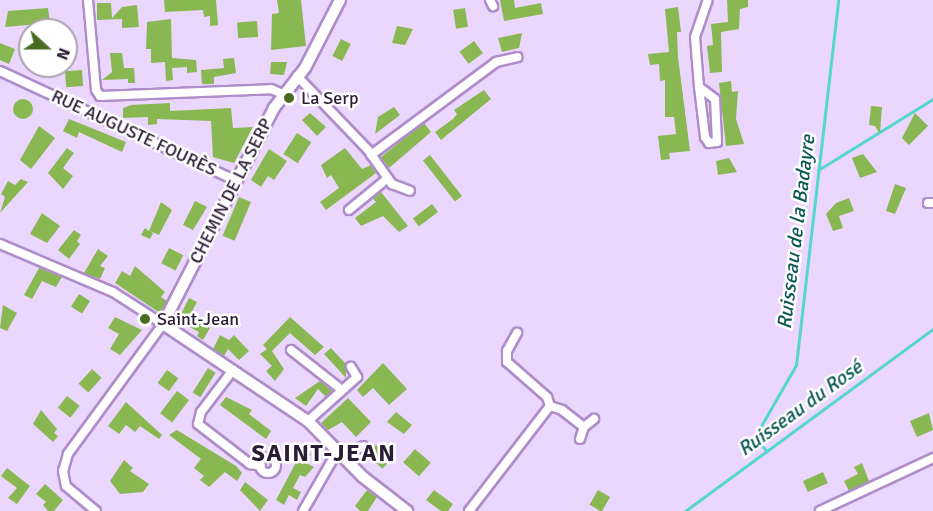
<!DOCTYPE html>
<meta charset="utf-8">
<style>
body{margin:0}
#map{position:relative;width:933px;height:511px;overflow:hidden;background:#ebd6fd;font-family:Signika,sans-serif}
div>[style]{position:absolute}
.stream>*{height:3px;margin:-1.5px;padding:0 1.5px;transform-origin:1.5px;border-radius:1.5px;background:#55d6cf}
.building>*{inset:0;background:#89b852;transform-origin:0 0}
.round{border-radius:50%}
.roads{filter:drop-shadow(2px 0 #af8cca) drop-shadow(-2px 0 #af8cca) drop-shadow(0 2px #af8cca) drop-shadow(0 -2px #af8cca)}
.minor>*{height:8px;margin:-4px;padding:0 4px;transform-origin:4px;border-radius:4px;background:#fff}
.minor>.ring{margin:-4px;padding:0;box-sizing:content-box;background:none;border:8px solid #fff;border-radius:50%}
.tertiary>*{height:10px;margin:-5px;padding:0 5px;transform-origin:5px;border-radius:5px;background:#fff}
.dots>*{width:16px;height:16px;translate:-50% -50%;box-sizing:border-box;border:3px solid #fff;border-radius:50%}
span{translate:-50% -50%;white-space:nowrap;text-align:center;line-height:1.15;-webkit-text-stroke:5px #fff;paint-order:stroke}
.poi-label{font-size:18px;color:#2a1c34}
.left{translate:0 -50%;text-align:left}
.street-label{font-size:18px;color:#2a1c34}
.water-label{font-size:20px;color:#0b5855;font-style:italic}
.district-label{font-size:24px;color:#2a1c34;font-weight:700;letter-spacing:1.5px}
.north{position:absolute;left:18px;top:18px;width:60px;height:60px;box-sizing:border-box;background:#fff;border:2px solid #aaa4ae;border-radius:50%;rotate:111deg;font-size:16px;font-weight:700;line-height:24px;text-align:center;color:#2a1c34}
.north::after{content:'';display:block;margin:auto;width:21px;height:27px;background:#4b6b22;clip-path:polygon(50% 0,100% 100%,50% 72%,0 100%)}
</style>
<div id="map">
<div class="stream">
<i style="left:818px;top:170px;width:135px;rotate:-31.7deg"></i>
<i style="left:767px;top:451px;width:18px;rotate:-135deg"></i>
<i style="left:754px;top:438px;width:84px;rotate:-60.1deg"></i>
<i style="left:796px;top:365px;width:367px;rotate:-83.4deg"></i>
<i style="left:685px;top:511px;width:308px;rotate:-36.3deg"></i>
</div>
<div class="building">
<i style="clip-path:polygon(164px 0,216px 0,218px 25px,210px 26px,210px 16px,204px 17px,203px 10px,165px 12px)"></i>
<i style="clip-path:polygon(277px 0,301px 0,306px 46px,271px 50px,272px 14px,279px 13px)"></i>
<i style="clip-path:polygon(500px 0,514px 0,515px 8px,541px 3px,543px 14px,504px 21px)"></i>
<i style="clip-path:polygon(727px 0,748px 0,748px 7px,740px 9px,739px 29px,721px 32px,722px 72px,710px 73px,707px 46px,713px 45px,711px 24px,728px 22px)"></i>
<i style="clip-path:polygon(97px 3px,111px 3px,112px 18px,122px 7px,137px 5px,139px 27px,122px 28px,122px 19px,97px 20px)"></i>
<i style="clip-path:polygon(678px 7px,681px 32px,677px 32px,678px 57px,690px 151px,669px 153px,670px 159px,661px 160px,658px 136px,676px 134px,674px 117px,665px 117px,665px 80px,660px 81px,659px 64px,650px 65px,648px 54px,669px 52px,665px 9px)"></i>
<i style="clip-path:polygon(48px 8px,50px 23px,5px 27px,8px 11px)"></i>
<i style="left:465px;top:8px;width:19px;height:12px;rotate:81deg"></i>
<i style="clip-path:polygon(171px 19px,172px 58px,196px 60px,197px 72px,187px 73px,187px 67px,172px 68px,173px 80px,166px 81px,165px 62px,151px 63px,151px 49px,146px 49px,147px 22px)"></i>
<i style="left:257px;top:21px;width:16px;height:20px;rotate:86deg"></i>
<i style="clip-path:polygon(397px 26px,413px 29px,405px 45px,392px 43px)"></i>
<i style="clip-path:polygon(522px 33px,519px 48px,502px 52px,498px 38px)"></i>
<i style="left:341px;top:39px;width:11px;height:19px;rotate:27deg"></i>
<i style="left:474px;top:41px;width:15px;height:18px;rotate:53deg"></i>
<i style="clip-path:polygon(0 43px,15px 49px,9px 64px,0 60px)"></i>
<i style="clip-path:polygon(110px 53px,122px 53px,124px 68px,134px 68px,135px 83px,128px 83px,128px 79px,102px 80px,112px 72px)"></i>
<i style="clip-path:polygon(234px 58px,236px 73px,214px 77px,214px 84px,202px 84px,201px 70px,224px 68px,223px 59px)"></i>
<i style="clip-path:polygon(271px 62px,287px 62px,284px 75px,270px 74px)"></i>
<i style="left:82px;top:70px;width:16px;height:17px;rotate:86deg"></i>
<i style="clip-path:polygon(731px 81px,732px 92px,738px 91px,736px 119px,744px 144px,726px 146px,719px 83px)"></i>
<i style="clip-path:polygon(484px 90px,491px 99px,441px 140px,435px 132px,453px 119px,457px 114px,454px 110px)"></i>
<i class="round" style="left:13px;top:99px;width:20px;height:20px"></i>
<i style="clip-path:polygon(170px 103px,170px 111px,231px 108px,233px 128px,253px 127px,234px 163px,213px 157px,211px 121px,157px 119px,157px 124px,148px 125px,148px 117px,123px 118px,123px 108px,131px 105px)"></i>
<i style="clip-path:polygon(871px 106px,882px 107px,880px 134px,875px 126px,869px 125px)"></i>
<i style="clip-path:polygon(394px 107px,400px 115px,375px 134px,378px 117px)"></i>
<i style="clip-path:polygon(310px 113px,326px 127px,317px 136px,302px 120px)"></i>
<i style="clip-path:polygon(915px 113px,928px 126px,909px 145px,902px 138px)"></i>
<i style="clip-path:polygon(69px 119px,126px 142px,122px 152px,79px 132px,77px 138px,63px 131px)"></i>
<i style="clip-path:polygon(424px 123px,431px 132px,389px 168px,381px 157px)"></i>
<i style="clip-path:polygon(39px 126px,55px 138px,31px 169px,20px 160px)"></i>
<i style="left:297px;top:133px;width:17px;height:25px;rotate:33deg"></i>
<i style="clip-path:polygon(67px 148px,74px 153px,63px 168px,73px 176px,63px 189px,48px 173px)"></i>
<i style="clip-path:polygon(345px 148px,362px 169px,371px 165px,376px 173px,326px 210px,320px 202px,339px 188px,331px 175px,327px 178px,321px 165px)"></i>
<i style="clip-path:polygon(269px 149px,287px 161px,274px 180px,268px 176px,261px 187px,251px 180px)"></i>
<i style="clip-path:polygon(863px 154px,877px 172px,860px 178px,852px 158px)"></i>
<i style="left:430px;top:155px;width:52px;height:9px;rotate:52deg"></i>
<i style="clip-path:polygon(729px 158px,737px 172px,718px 175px,716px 161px)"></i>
<i style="clip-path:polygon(21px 179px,28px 182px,0 213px,5px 197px,1px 194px,8px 181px,15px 185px)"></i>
<i style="clip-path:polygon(895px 184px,906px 188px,895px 214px,886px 211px)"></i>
<i style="clip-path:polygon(381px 192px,408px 226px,399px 232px,383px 216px,361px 226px,355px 218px,376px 202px,373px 199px)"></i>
<i style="left:239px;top:197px;width:13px;height:42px;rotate:23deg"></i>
<i style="clip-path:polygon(849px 198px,854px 211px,839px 216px,843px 228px,833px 231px,826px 214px,836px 203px)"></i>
<i style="clip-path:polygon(195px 201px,207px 207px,193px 230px,183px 225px)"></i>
<i style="clip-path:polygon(161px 202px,172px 210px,159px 235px,150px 231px,153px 233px,150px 239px,141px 235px,145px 228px,149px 231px)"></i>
<i style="left:432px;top:204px;width:10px;height:24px;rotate:53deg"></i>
<i style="clip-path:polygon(42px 213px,60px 226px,47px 243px,30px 234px)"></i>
<i style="clip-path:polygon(74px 230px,81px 235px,77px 241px,80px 244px,69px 259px,58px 250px)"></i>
<i style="left:169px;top:248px;width:16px;height:17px;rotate:27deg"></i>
<i style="clip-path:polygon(98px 249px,108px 256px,100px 266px,105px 268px,100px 279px,84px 273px)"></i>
<i style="clip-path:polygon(135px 266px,165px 292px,161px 297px,167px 301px,160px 313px,115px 283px,122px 271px,130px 276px)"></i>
<i style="clip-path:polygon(39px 268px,62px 277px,56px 287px,42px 281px,32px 299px,24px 295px)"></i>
<i style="left:79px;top:294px;width:13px;height:15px;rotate:32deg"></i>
<i style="clip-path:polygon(189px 298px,197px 302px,189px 317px,210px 328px,203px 340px,197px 336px,199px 332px,184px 324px,185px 320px,180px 316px)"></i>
<i style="clip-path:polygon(3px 305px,17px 313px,7px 331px,0 328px)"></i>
<i style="clip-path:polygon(115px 317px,142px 330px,120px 355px,110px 349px,119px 334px,108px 328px)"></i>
<i style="clip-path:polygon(290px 317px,324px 347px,315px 355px,290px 333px,272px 351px,284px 369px,275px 381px,266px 371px,272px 366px,260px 354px,267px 349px,263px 345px)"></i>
<i style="clip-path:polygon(220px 335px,229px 340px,234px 335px,249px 351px,239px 360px,228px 349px,224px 356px,213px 349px)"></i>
<i style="clip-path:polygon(331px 348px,346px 364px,346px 378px,324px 354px)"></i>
<i style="clip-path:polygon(383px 363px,407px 389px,389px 405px,373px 388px,363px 397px,357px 390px)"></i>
<i style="left:208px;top:368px;width:9px;height:29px;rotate:32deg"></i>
<i style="left:92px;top:369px;width:13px;height:20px;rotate:42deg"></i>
<i style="left:167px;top:370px;width:14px;height:16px;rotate:36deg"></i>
<i style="clip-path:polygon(320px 381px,332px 391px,326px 397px,318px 389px,306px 406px,295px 398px)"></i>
<i style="left:177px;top:391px;width:15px;height:28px;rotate:37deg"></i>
<i style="left:67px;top:396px;width:16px;height:15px;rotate:38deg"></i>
<i style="clip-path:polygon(226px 397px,252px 410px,249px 414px,271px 431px,266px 439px,220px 405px)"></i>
<i style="clip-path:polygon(348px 398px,371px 422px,356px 437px,342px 422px,328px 430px,321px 423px)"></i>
<i style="clip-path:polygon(126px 402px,162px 435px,159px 439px,140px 426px,135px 432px,126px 425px,119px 434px,108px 426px)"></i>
<i style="clip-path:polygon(41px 410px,57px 429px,54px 433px,58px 436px,53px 442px,33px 424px)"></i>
<i style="clip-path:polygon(396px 412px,412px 425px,404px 434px,387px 422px)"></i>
<i style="clip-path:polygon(929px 413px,933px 430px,917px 437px,910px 421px)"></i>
<i style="clip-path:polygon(177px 430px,236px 466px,242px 473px,237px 481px,225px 472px,209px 487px,200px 480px,204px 476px,194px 468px,201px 459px,169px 435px)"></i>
<i style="left:376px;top:445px;width:21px;height:13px;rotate:43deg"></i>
<i style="clip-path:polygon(303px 449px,311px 454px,306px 463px,314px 467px,305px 477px,300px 475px,293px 488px,301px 492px,297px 500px,289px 495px,284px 505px,276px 500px)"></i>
<i style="left:415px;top:449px;width:21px;height:18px;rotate:41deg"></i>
<i style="clip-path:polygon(124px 460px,133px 468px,130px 471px,149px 484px,143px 492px,120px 494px,110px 481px)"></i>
<i style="clip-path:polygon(862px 463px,869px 481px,849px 491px,844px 481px,858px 474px,854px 467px)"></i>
<i style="clip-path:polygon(7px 468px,30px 486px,17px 504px,8px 498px,17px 488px,1px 476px)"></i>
<i style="left:823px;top:472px;width:12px;height:22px;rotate:66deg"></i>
<i style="clip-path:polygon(245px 482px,268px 500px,260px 511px,240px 490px)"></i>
<i style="clip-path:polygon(45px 484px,63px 500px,54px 511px,48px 511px,43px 505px,46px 502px,36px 494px)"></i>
<i style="clip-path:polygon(367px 490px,377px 497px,368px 511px,360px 511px,355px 506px)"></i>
<i style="clip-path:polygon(434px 490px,453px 504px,448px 511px,441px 511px,426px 500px)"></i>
<i style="left:598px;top:490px;width:14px;height:17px;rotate:30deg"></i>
</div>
<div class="roads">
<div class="minor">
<i style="left:88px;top:0;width:90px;rotate:84.9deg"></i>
<i style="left:96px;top:90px;width:7px;rotate:56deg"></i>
<i style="left:100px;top:96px;width:171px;rotate:-2.3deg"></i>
<i style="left:271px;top:89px;width:13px;rotate:23deg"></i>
<i style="left:490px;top:0;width:7px;rotate:63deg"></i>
<i style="left:0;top:71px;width:259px;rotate:24.9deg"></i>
<i style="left:297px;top:76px;width:103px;rotate:46.2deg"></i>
<i style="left:368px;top:150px;width:42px;rotate:54.8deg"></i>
<i style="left:392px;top:184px;width:19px;rotate:21deg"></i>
<i style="left:699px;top:87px;width:20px;rotate:37deg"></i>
<i style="left:715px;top:99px;width:43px;rotate:87.3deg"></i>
<i style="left:717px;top:142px;width:8px;rotate:173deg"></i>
<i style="left:709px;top:143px;width:7px;rotate:-124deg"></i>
<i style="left:705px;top:137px;width:50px;rotate:-96.8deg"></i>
<i style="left:699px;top:87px;width:50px;rotate:-94.6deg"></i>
<i style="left:695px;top:37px;width:39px;rotate:-71deg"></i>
<i style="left:371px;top:155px;width:156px;rotate:-36.6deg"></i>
<i style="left:496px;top:62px;width:22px;rotate:-13deg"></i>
<i style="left:928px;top:203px;width:5px"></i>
<i style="left:349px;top:210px;width:50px;rotate:-39.4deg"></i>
<i style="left:0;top:244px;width:123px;rotate:23deg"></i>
<i style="left:113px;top:292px;width:59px;rotate:32.6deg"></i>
<i style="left:163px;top:324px;width:161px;rotate:126.2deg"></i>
<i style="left:68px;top:454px;width:18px;rotate:106deg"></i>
<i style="left:63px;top:471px;width:15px;rotate:79deg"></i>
<i style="left:66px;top:486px;width:39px;rotate:40deg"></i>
<i style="left:291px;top:350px;width:65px;rotate:38.1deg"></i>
<i style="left:233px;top:370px;width:53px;rotate:127.3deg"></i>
<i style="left:201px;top:412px;width:12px;rotate:104deg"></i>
<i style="left:198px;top:424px;width:66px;rotate:37.6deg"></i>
<i style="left:250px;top:464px;width:11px;rotate:10deg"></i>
<i style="left:550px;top:406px;width:13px;rotate:18deg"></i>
<i style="left:562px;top:410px;width:28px;rotate:38deg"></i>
<i style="left:308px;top:421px;width:66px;rotate:-41.9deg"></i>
<i style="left:357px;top:377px;width:12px;rotate:-121deg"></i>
<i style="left:580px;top:439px;width:13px;rotate:-72deg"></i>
<i style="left:584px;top:427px;width:13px;rotate:-39deg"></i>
<i style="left:342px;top:456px;width:23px;rotate:-25deg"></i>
<i class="ring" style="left:260px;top:457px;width:8px;height:8px"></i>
<i style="left:303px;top:511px;width:68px;rotate:-60deg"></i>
<i style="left:469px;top:511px;width:133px;rotate:-52.4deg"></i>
<i style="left:550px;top:406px;width:9px;rotate:-108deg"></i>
<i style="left:547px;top:397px;width:53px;rotate:-138.8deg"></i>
<i style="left:507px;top:362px;width:11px;rotate:-90deg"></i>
<i style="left:507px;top:351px;width:21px;rotate:-61deg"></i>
<i style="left:820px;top:511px;width:125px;rotate:-25.1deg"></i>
</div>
<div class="tertiary">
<i style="left:340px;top:0;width:76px;rotate:117.2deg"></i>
<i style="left:305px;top:68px;width:51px;rotate:127.8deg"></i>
<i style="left:274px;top:108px;width:243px;rotate:117.2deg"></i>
<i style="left:163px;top:324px;width:174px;rotate:33.8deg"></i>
<i style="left:308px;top:421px;width:78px;rotate:45.5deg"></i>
<i style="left:363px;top:477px;width:56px;rotate:37.7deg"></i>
</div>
</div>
<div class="dots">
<i style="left:289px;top:98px;background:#4b6b22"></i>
<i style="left:145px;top:319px;background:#4b6b22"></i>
</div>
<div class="poi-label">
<span class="left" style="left:301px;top:98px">La Serp</span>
<span class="left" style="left:157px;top:319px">Saint-Jean</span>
</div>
<div class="street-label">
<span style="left:134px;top:133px;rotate:25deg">RUE AUGUSTE FOURÈS</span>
<span style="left:231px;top:191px;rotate:-63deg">CHEMIN DE LA SERP</span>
</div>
<div class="water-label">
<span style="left:796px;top:232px;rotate:-83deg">Ruisseau de la Badayre</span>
<span style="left:800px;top:408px;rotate:-36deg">Ruisseau du Rosé</span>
</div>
<div class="district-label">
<span style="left:324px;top:454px">SAINT-JEAN</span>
</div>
<div class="north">N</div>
</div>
